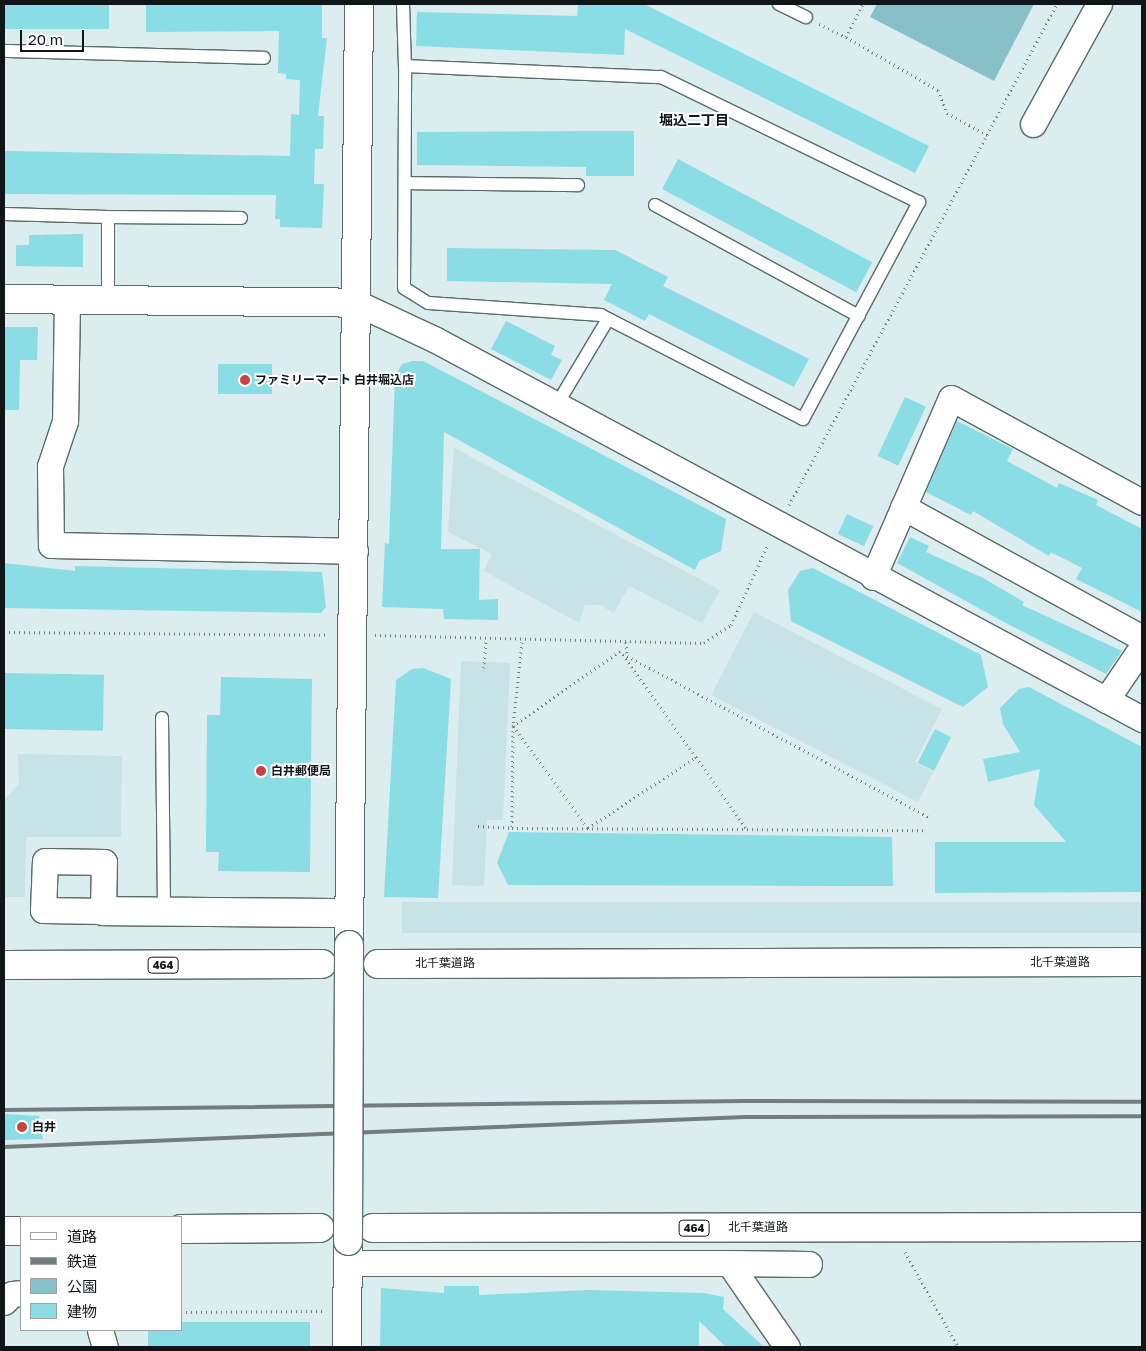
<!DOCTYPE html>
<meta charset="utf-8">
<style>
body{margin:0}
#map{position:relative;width:1146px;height:1351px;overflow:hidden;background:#dbedef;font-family:"Golos Text","Noto Sans JP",sans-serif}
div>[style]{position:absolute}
.built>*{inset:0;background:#c7e3e6;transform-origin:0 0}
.green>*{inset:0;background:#87c1c7}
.building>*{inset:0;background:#8adce5;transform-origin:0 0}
.path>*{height:3px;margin-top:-1.5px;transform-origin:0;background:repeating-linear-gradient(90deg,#707b7d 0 1px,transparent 0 5px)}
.roads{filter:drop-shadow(1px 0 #5a6a6b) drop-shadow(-1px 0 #5a6a6b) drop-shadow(0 1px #5a6a6b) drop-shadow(0 -1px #5a6a6b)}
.service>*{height:12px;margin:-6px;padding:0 6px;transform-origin:6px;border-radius:6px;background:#fff}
.minor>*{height:25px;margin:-12.5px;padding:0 12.5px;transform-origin:12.5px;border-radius:12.5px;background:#fff}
.tertiary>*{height:28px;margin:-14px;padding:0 14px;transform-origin:14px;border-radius:14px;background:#fff}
.trunk>*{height:28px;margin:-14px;padding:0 14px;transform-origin:14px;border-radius:14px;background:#fff}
.rail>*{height:4px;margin:-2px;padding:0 2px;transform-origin:2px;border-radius:2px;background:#717d7f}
.bridges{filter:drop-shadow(1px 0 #5a6a6b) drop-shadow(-1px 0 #5a6a6b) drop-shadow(0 1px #5a6a6b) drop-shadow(0 -1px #5a6a6b)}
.tertiary-bridge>*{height:28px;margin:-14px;padding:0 14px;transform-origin:14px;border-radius:14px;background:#fff}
.dots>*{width:14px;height:14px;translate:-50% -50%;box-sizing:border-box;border:2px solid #fff;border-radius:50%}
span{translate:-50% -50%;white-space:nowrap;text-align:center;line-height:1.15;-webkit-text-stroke:4px #fff;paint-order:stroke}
.shield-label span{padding:1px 4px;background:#fff;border:1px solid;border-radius:4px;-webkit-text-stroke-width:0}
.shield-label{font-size:11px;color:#101617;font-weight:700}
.poi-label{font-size:12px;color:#101617;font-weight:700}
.left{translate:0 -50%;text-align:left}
.street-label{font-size:12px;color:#101617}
.neighbourhood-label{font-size:14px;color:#101617;font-weight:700}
.frame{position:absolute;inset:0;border:5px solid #101617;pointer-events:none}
.legend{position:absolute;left:20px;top:1216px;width:162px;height:115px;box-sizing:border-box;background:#fff;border:1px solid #9fa2a2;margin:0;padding:6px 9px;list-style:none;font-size:15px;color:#101617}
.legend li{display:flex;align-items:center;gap:10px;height:25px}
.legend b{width:25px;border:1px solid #9fa2a2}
.scale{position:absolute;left:20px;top:30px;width:64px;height:22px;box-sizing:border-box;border:2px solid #101617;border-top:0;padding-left:6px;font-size:15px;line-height:18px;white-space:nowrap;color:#101617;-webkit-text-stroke:4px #fff;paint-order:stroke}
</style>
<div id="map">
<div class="built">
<i style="clip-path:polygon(454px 448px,720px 590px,702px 623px,629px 586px,614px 613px,600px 605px,585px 605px,579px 623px,484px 571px,492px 554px,448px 532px)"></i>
<i style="clip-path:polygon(754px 612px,942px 709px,915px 762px,933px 772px,918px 802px,711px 695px)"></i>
<i style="clip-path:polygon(461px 661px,510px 663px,503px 820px,487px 820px,484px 886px,452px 885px)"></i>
<i style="clip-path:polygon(18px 754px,122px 756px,121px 837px,26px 837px,25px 897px,4px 897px,4px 800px,19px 784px)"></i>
<i style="left:1142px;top:902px;width:31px;height:740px;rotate:90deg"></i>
</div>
<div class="green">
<i style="clip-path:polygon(877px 4px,1034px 4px,994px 81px,870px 17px)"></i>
</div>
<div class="building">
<i style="left:4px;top:4px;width:105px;height:25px"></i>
<i style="clip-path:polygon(146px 4px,322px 4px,322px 38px,327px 38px,318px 116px,324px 116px,323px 149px,315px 149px,314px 184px,324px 184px,322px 228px,280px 227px,280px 219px,275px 219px,276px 195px,4px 194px,4px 151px,290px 156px,291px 114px,299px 115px,300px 80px,286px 79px,286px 74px,278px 73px,279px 31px,146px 32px)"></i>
<i style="clip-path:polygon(578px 4px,644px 4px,929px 146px,915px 173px,625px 29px,624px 55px,416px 46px,417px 12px,577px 16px)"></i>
<i style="clip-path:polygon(586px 131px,634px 131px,634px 176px,586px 176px,586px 167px,417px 165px,417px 132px)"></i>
<i style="left:678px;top:159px;width:220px;height:34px;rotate:28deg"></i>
<i style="clip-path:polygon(83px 234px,83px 267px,16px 266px,16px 245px,29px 245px,29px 235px)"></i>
<i style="clip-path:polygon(447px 248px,615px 250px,668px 277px,663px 286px,809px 359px,794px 387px,649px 314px,645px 321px,604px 300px,612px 284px,447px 281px)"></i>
<i style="clip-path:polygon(506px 321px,555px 346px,551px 355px,562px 360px,551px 380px,491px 349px)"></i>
<i style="clip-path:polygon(4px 327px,38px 327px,37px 360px,20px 360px,19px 410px,4px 410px)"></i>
<i style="clip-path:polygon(412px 361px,423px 361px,726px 519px,721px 551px,699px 561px,695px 570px,444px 432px,441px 549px,480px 549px,479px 600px,498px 599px,498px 620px,444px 619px,443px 609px,382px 607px,385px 543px,389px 544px,395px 376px,402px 364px)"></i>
<i style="left:272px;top:364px;width:30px;height:54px;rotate:90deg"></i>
<i style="left:905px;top:397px;width:23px;height:65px;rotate:25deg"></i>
<i style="clip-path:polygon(957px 421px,1013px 449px,1007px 461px,1057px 488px,1059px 483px,1098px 500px,1096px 505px,1142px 529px,1142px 612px,1076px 579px,1082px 568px,1051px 552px,1049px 556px,973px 511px,971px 515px,926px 492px)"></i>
<i style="left:847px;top:514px;width:29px;height:22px;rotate:25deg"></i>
<i style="clip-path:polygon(910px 537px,929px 546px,926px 552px,983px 578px,1024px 602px,1022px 605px,1122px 651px,1106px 674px,1002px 621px,897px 563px)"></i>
<i style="clip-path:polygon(4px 563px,75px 571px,75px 566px,322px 572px,326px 607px,321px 613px,4px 608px)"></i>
<i style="clip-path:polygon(813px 568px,981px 655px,988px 687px,963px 707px,791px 621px,788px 590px,800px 571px)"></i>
<i style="clip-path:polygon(423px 668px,451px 679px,438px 898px,384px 897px,396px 680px,412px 669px)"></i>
<i style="left:4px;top:673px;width:100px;height:56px;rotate:1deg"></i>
<i style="clip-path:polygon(221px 677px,312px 679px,310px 872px,218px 871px,219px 852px,206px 852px,207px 715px,220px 715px)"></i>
<i style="clip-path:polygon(1029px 687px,1142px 747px,1142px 892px,935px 893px,935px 842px,1066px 842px,1034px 805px,1040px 769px,988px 782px,983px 759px,1020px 752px,1003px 724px,1000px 708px,1019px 689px)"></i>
<i style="left:935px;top:729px;width:18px;height:38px;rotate:27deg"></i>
<i style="clip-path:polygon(509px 832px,892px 837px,893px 886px,508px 885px,497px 863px)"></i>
<i style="clip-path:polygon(4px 1114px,39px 1116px,43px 1139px,4px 1140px)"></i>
<i style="clip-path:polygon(444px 1286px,479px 1286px,479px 1295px,588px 1290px,704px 1293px,724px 1297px,723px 1309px,764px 1347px,726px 1347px,699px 1321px,699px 1347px,380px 1347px,381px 1288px,444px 1293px)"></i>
<i style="clip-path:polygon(181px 1322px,310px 1322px,310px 1347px,148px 1347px,148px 1330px,181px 1330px)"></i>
</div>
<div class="path">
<i style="left:819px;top:24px;width:30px;rotate:26deg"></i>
<i style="left:846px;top:37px;width:37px;rotate:-63deg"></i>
<i style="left:846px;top:37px;width:106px;rotate:29.9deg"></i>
<i style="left:938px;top:90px;width:25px;rotate:69deg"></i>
<i style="left:947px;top:113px;width:46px;rotate:28.8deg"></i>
<i style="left:789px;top:505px;width:568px;rotate:-61.86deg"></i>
<i style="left:4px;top:632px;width:324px;rotate:0.5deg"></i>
<i style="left:375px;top:635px;width:329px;rotate:1.4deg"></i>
<i style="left:704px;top:643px;width:32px;rotate:-34deg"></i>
<i style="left:731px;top:625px;width:89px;rotate:-65.4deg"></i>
<i style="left:522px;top:642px;width:84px;rotate:96.1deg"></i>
<i style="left:513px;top:726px;width:102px;rotate:90.6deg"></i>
<i style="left:512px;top:828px;width:412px;rotate:0.3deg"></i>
<i style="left:626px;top:642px;width:14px;rotate:86deg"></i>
<i style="left:627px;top:656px;width:344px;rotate:28.1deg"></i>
<i style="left:484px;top:668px;width:28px;rotate:-86deg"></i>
<i style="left:696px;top:757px;width:130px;rotate:-125.6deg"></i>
<i style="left:620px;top:651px;width:131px;rotate:145deg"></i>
<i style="left:513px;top:726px;width:127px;rotate:53.7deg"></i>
<i style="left:588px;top:828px;width:129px;rotate:-33.3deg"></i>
<i style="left:696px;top:757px;width:87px;rotate:54.8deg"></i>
<i style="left:478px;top:826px;width:34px;rotate:3deg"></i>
<i style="left:905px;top:1252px;width:109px;rotate:60.8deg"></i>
<i style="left:181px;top:1312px;width:142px;rotate:-0.4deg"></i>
</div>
<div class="roads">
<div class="service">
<i style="left:403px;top:4px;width:62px;rotate:88.2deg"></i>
<i style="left:779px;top:4px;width:30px;rotate:26deg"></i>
<i style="left:4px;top:51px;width:260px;rotate:1.5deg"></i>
<i style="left:405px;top:66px;width:256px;rotate:2.5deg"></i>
<i style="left:661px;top:77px;width:287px;rotate:25.9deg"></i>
<i style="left:919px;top:202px;width:246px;rotate:118.1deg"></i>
<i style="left:803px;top:419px;width:227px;rotate:-152.8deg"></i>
<i style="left:601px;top:315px;width:173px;rotate:-176deg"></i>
<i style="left:428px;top:303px;width:28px;rotate:-148deg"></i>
<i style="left:404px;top:288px;width:222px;rotate:-89.7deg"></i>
<i style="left:405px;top:183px;width:173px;rotate:0.7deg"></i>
<i style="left:655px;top:205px;width:232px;rotate:28.6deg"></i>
<i style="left:4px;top:214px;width:104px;rotate:1.7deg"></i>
<i style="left:108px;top:217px;width:83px;rotate:90deg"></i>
<i style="left:108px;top:217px;width:133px;rotate:0.4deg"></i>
<i style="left:556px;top:406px;width:101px;rotate:-59.1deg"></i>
<i style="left:162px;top:718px;width:194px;rotate:89.4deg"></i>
</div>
<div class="minor">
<i style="left:1033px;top:124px;width:137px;rotate:-61.2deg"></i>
<i style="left:67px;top:299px;width:122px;rotate:90.9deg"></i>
<i style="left:65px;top:421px;width:47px;rotate:108.4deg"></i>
<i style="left:50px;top:466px;width:79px;rotate:89.3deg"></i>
<i style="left:51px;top:545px;width:304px;rotate:1.1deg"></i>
<i style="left:357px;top:303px;width:85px;rotate:25.1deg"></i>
<i style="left:434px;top:339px;width:804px;rotate:28.22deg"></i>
<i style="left:903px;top:507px;width:273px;rotate:28.7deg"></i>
<i style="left:873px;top:577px;width:195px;rotate:-66.5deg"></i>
<i style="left:951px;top:398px;width:217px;rotate:28.6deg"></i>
<i style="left:1106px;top:700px;width:64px;rotate:-55.8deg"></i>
<i style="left:45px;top:861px;width:59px;rotate:1deg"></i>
<i style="left:104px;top:862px;width:49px;rotate:91.2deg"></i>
<i style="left:103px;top:911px;width:60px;rotate:-179deg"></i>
<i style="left:43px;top:910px;width:49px;rotate:-87.7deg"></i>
<i style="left:348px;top:1263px;width:381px"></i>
<i style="left:729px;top:1263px;width:102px;rotate:55.4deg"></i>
<i style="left:729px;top:1263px;width:80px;rotate:0.7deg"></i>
<i style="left:4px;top:1302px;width:11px;rotate:-45deg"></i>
<i style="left:12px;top:1294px;width:9px;rotate:-6deg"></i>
<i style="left:100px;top:1330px;width:18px;rotate:74deg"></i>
</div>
<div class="tertiary">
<i style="left:4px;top:299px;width:353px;rotate:0.6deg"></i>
<i style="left:103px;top:911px;width:246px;rotate:0.5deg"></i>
<i style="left:349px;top:945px;width:941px;rotate:-89.39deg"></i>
<i style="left:347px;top:1347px;width:106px;rotate:-89.5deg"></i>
</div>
<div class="trunk">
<i style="left:378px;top:964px;width:764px;rotate:-0.15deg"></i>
<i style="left:4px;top:965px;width:318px;rotate:-0.2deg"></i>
<i style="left:373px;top:1228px;width:769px;rotate:-0.07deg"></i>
<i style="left:181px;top:1229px;width:139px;rotate:-0.4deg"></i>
<i style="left:4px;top:1231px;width:17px"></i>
</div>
</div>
<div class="rail">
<i style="left:4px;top:1110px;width:741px;rotate:-0.7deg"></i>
<i style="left:745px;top:1101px;width:397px;rotate:0.1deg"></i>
<i style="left:4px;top:1147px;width:742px;rotate:-2.32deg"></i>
<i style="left:745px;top:1117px;width:397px;rotate:-0.1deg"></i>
</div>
<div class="bridges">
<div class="tertiary-bridge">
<i style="left:348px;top:1241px;width:296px;rotate:-89.8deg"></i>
</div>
</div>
<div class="dots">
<i style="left:245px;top:380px;background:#ce3f3f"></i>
<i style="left:261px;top:771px;background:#ce3f3f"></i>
<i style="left:22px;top:1127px;background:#ce3f3f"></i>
</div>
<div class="shield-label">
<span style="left:163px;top:965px">464</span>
<span style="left:694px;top:1228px">464</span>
</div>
<div class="poi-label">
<span class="left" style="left:255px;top:380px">ファミリーマート 白井堀込店</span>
<span class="left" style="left:271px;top:771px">白井郵便局</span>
<span class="left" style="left:32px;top:1127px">白井</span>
</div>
<div class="street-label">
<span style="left:1060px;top:962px">北千葉道路</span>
<span style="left:445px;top:963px">北千葉道路</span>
<span style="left:758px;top:1227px">北千葉道路</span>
</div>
<div class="neighbourhood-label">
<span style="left:694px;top:120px">堀込二丁目</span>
</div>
<div class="frame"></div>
<ul class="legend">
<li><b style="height:6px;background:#fff"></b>道路</li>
<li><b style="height:6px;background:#717d7f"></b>鉄道</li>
<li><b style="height:14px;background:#87c1c7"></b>公園</li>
<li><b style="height:14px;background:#8adce5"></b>建物</li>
</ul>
<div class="scale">20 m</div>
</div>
